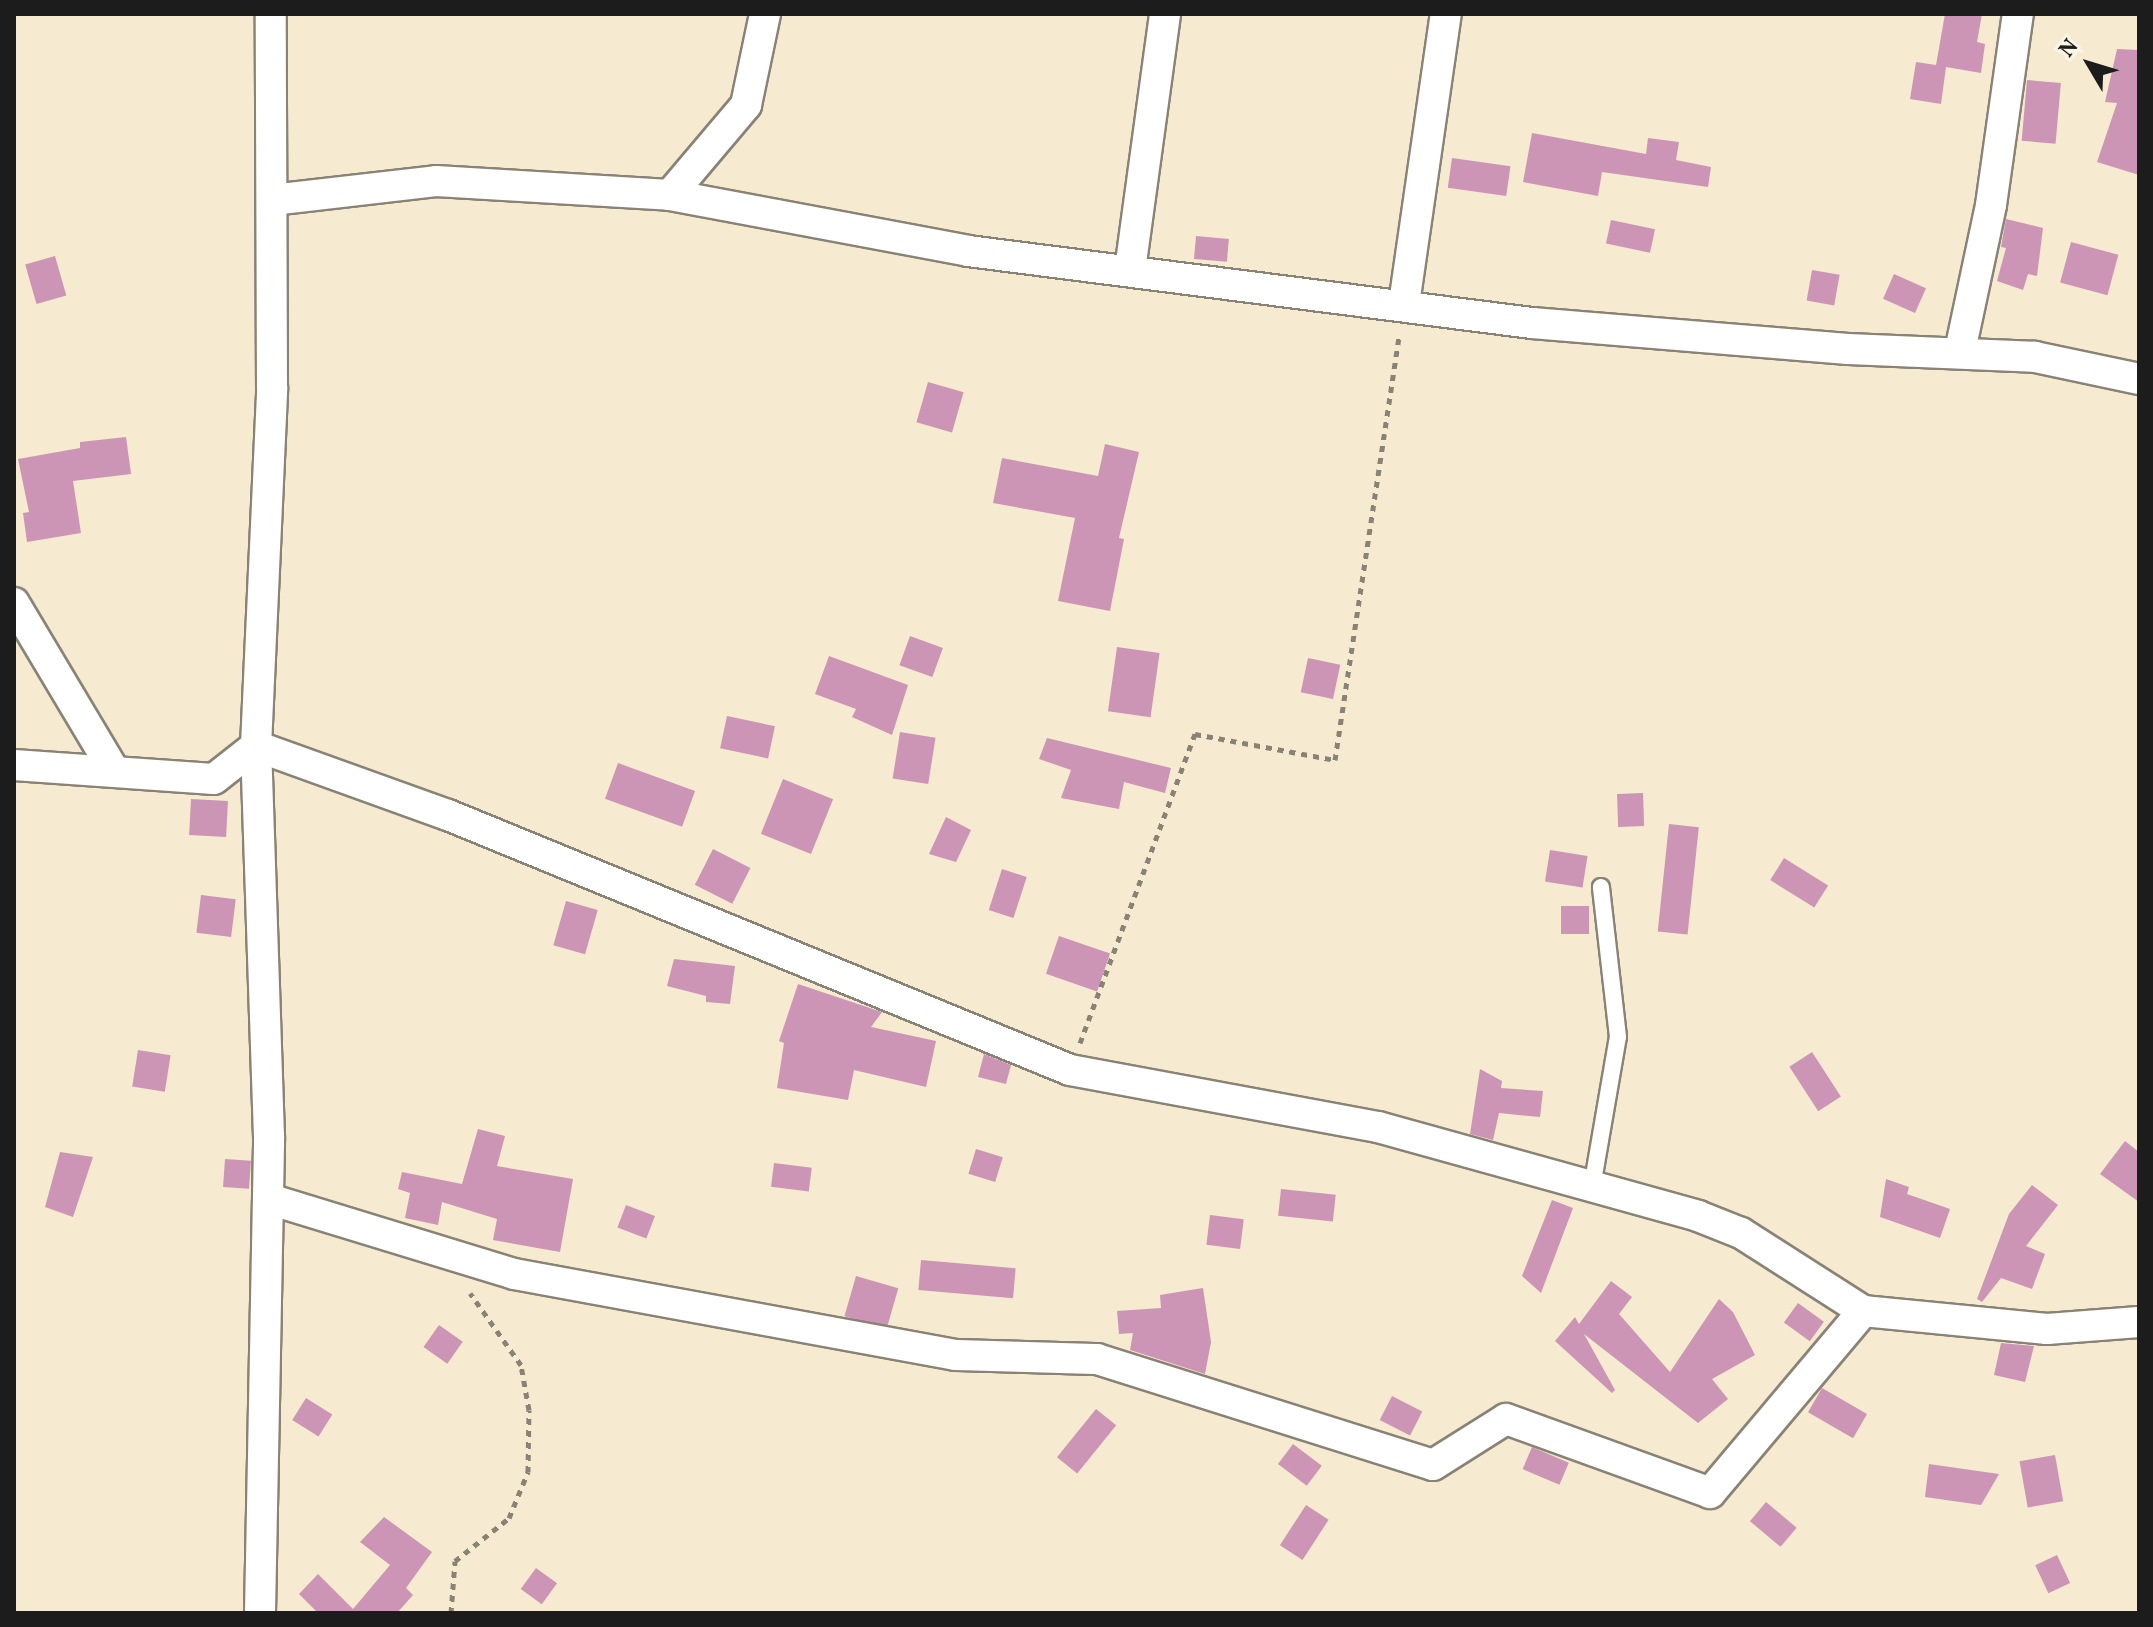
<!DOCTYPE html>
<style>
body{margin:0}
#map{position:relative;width:2153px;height:1627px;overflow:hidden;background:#f6ead1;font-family:Vollkorn,serif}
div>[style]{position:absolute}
.building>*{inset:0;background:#cd95b5;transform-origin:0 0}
.path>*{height:5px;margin-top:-2.5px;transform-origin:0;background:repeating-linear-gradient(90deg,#898376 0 6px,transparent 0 12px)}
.roads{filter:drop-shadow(2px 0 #898376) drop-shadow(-2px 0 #898376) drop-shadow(0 2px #898376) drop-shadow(0 -2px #898376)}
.service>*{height:16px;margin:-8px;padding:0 8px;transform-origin:8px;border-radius:8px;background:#fff}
.minor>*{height:30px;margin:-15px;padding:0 15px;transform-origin:15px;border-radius:15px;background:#fff}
span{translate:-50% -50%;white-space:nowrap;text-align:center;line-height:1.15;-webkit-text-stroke:6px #fcf5e5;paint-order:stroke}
.frame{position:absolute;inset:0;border:16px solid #1c1c1c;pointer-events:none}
.north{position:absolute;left:2049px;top:24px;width:80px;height:80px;-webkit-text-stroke:6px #fcf5e5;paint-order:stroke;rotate:308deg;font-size:22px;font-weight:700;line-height:32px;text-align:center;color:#1c1c1c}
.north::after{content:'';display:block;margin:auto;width:28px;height:36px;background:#1c1c1c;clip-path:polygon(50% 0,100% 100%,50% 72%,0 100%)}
</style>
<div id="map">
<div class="building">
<i style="clip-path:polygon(1945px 14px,1982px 14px,1977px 42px,1985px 44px,1981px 73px,1946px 67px,1941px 104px,1910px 99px,1916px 62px,1936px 65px)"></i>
<i style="clip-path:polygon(2117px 49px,2139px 50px,2139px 175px,2097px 162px,2117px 103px,2105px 102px)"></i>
<i style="left:2027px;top:80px;width:34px;height:61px;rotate:5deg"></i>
<i style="clip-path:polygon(1532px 133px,1646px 154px,1648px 138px,1679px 142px,1676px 160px,1711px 167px,1708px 187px,1602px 172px,1598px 196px,1523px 182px)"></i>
<i style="left:1452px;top:158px;width:59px;height:30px;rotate:8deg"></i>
<i style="clip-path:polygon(2006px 219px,2043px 228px,2037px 276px,2028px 274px,2023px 290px,1997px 281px,2006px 248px,2001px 247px)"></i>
<i style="left:1611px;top:220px;width:45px;height:24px;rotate:12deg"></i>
<i style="left:1196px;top:236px;width:33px;height:23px;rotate:5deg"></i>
<i style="left:2071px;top:242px;width:49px;height:42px;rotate:15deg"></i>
<i style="left:55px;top:256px;width:41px;height:31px;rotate:74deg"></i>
<i style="left:1812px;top:270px;width:28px;height:31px;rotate:10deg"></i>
<i style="left:1894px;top:274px;width:35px;height:27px;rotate:24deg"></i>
<i style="left:928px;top:382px;width:37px;height:42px;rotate:16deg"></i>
<i style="clip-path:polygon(126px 437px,131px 474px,73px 481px,81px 533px,27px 542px,23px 513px,29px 512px,18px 459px,80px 448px,80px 442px)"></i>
<i style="clip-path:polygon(1105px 444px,1139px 452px,1119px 538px,1124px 539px,1110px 611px,1058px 601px,1075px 518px,993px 503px,1002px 458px,1098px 476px)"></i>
<i style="left:910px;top:636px;width:35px;height:31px;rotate:20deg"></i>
<i style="left:1117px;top:647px;width:43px;height:65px;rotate:8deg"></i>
<i style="clip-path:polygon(829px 656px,908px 685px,892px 735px,852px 717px,856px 709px,815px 694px)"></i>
<i style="left:1308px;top:658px;width:33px;height:35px;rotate:12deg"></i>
<i style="left:727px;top:716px;width:49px;height:33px;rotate:12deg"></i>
<i style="left:900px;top:732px;width:36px;height:47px;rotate:9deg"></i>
<i style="clip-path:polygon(1047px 738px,1171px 768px,1165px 793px,1124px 782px,1119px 809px,1061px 798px,1071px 770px,1039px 759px)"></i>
<i style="left:618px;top:763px;width:82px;height:38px;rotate:20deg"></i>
<i style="left:783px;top:779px;width:54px;height:59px;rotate:22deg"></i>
<i style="left:1643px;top:793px;width:33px;height:26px;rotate:88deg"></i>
<i style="left:191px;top:799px;width:37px;height:36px;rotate:3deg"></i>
<i style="clip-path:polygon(946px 817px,971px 830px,956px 862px,929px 854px)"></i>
<i style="left:1669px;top:824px;width:30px;height:108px;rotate:6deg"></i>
<i style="left:713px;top:849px;width:42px;height:40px;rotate:27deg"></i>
<i style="left:1550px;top:850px;width:38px;height:32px;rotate:9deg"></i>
<i style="left:1784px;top:858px;width:52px;height:26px;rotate:32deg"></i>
<i style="left:1002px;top:869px;width:26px;height:43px;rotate:18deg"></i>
<i style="left:201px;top:895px;width:35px;height:38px;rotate:7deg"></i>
<i style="left:566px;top:901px;width:33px;height:46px;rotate:16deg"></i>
<i style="left:1561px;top:906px;width:28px;height:28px"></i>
<i style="left:1059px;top:936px;width:54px;height:40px;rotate:19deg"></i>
<i style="clip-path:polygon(674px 959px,735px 966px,730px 1004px,706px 1002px,706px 996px,667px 986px)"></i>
<i style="clip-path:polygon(798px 984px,882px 1012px,871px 1027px,936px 1041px,926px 1087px,854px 1070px,848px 1100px,777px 1088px,784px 1043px,779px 1041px)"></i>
<i style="left:138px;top:1050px;width:33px;height:37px;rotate:9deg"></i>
<i style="left:1812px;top:1052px;width:53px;height:27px;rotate:57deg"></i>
<i style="clip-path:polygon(984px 1054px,1011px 1065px,1006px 1084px,978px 1077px)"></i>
<i style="clip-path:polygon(1480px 1069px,1502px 1081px,1501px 1088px,1543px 1091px,1540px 1117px,1499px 1113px,1493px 1140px,1470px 1134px)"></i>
<i style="clip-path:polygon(478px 1129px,505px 1136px,497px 1166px,573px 1179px,560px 1252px,493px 1240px,497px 1219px,442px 1202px,438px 1225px,405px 1218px,410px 1193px,398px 1189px,402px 1172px,462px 1184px)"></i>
<i style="clip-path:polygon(2125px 1141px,2139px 1152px,2139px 1202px,2100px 1174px)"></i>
<i style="left:976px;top:1149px;width:28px;height:26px;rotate:17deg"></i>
<i style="clip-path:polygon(60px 1152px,93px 1157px,73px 1217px,45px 1207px)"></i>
<i style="left:225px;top:1159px;width:26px;height:28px;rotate:4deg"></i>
<i style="left:774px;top:1163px;width:38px;height:24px;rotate:7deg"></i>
<i style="clip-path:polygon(1886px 1179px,1909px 1187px,1907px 1194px,1950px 1209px,1940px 1238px,1880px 1217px)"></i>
<i style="clip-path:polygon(2032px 1185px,2058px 1205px,2026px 1246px,2045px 1254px,2032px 1289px,2001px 1278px,1982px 1302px,1977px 1299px,2009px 1214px)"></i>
<i style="left:1281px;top:1189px;width:55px;height:27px;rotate:6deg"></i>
<i style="clip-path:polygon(1552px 1200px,1573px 1208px,1541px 1293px,1522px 1276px)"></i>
<i style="left:626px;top:1205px;width:31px;height:24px;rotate:21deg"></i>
<i style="left:1210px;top:1215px;width:34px;height:30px;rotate:7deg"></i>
<i style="left:921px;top:1260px;width:95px;height:30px;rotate:5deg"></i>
<i style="left:856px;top:1276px;width:44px;height:42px;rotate:16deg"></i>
<i style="clip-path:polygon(1611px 1281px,1632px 1297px,1619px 1314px,1670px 1372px,1719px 1299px,1733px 1312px,1755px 1355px,1712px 1379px,1728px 1399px,1698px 1423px,1584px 1334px,1615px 1390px,1612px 1393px,1555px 1341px,1575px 1317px,1579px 1324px)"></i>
<i style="clip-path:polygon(1203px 1288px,1211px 1342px,1205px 1374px,1130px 1350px,1133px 1333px,1119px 1334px,1117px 1311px,1161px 1308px,1160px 1295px)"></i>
<i style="left:1798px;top:1303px;width:32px;height:24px;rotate:36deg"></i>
<i style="left:439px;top:1325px;width:29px;height:27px;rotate:35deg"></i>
<i style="clip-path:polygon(2001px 1343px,2034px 1346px,2025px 1382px,1994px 1375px)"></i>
<i style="left:1822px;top:1388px;width:52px;height:28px;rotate:30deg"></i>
<i style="left:1392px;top:1396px;width:34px;height:27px;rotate:27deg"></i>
<i style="left:306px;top:1398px;width:31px;height:26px;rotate:32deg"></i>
<i style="left:1096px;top:1409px;width:26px;height:62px;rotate:39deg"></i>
<i style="left:1293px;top:1444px;width:36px;height:25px;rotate:37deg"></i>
<i style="left:1532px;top:1447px;width:40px;height:24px;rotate:23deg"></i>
<i style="left:2055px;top:1455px;width:47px;height:36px;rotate:80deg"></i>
<i style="clip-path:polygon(1929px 1464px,1999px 1474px,1981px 1505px,1925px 1497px)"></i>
<i style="left:1766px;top:1502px;width:40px;height:25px;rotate:40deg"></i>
<i style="left:1306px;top:1505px;width:27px;height:48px;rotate:33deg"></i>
<i style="clip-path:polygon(384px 1517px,432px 1552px,406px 1588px,413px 1595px,397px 1613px,318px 1613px,299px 1594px,318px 1574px,353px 1609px,390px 1565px,360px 1542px)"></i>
<i style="left:2057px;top:1555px;width:31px;height:24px;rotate:65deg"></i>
<i style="left:536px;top:1568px;width:26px;height:26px;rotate:36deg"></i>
</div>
<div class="path">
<i style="left:1080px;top:1043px;width:330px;rotate:-69.6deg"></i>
<i style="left:1195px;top:734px;width:142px;rotate:10.5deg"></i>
<i style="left:1335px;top:760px;width:429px;rotate:-81.4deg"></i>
<i style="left:451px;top:1613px;width:52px;rotate:-85.6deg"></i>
<i style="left:455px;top:1561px;width:69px;rotate:-38.5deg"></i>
<i style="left:509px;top:1518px;width:50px;rotate:-67.6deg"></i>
<i style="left:528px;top:1472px;width:62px;rotate:-89.1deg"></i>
<i style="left:529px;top:1410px;width:46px;rotate:-100.1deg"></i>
<i style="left:521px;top:1365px;width:88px;rotate:-125.3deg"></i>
</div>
<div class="roads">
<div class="service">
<i style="left:1592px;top:1187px;width:152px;rotate:-80.2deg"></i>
<i style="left:1618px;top:1037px;width:151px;rotate:-96.5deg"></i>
</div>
<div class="minor">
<i style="left:670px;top:195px;width:118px;rotate:-49.8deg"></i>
<i style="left:746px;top:105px;width:93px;rotate:-78.2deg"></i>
<i style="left:272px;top:200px;width:165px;rotate:-6.6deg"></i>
<i style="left:436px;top:181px;width:234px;rotate:3.4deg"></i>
<i style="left:670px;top:195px;width:303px;rotate:10.6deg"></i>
<i style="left:968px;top:251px;width:569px;rotate:7.28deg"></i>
<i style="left:1532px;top:323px;width:317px;rotate:4.7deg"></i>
<i style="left:1848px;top:349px;width:187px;rotate:2.4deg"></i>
<i style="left:2035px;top:357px;width:106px;rotate:11.9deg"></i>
<i style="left:1130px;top:270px;width:258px;rotate:-82.2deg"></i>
<i style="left:1404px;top:304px;width:293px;rotate:-81.8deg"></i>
<i style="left:1960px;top:351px;width:149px;rotate:-78deg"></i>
<i style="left:1991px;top:205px;width:193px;rotate:-82deg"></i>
<i style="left:14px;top:603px;width:193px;rotate:59.2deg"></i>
<i style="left:14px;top:765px;width:200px;rotate:4deg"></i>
<i style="left:214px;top:779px;width:53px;rotate:-38.2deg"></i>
<i style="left:256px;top:746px;width:204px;rotate:19.8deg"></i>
<i style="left:448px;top:815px;width:672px;rotate:22.29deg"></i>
<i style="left:1070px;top:1070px;width:313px;rotate:10.5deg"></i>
<i style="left:1378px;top:1127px;width:332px;rotate:15.5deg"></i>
<i style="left:1698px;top:1216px;width:46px;rotate:21.6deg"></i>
<i style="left:1741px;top:1233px;width:145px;rotate:32.6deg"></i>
<i style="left:1863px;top:1311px;width:185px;rotate:5.6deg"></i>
<i style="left:2047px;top:1329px;width:92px;rotate:-4.4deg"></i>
<i style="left:269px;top:1199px;width:256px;rotate:17deg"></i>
<i style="left:514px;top:1274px;width:448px;rotate:10.4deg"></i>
<i style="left:955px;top:1355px;width:142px;rotate:1.6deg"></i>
<i style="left:1097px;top:1359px;width:352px;rotate:17.5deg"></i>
<i style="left:1433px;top:1465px;width:86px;rotate:-32.2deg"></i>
<i style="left:1506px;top:1419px;width:217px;rotate:19.9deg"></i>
<i style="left:1710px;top:1493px;width:238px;rotate:-49.9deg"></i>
<i style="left:260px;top:1613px;width:476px;rotate:-88.9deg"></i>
<i style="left:269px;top:1137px;width:391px;rotate:-91.9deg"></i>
<i style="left:256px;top:746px;width:359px;rotate:-87.4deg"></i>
<i style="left:272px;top:387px;width:373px;rotate:-90.2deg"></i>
</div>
</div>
<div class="frame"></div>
<div class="north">N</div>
</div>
